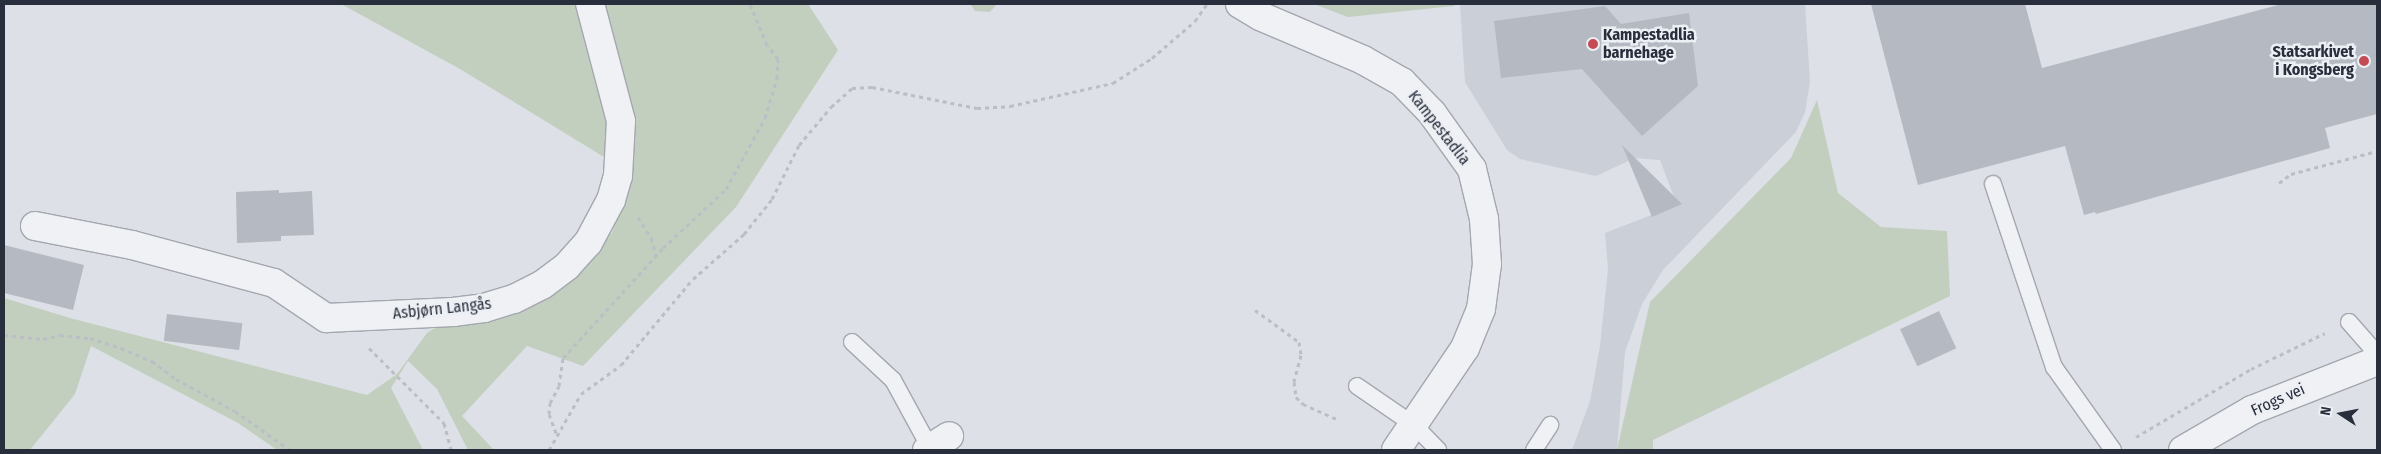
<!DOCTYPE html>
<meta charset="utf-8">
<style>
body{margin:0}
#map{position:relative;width:2381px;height:454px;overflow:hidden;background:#dde0e6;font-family:"Fira Sans Condensed",sans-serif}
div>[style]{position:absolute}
.built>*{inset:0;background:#cbcfd7}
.green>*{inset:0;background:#c2cfbf}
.building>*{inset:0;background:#b5b9c2;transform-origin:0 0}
.path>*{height:3px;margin-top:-1.5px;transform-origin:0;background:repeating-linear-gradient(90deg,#bcbec5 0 4px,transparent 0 8px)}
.roads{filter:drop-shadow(1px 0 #a3a7af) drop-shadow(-1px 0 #a3a7af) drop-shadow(0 1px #a3a7af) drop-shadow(0 -1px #a3a7af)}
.lane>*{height:16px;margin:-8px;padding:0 8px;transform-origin:8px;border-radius:8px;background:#f0f1f5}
.street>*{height:28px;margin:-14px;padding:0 14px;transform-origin:14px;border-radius:14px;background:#f0f1f5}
.dots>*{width:14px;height:14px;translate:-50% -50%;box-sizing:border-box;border:2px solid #eceff4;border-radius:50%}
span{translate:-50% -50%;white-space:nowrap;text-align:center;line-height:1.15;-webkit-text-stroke:5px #eceff4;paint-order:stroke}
.poi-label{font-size:16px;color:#282e3b;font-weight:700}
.left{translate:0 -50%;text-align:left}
.right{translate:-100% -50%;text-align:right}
.street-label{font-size:16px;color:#282e3b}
.frame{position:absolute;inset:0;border:5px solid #282e3b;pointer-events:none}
.north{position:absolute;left:2316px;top:389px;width:50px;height:50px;-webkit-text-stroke:4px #eceff4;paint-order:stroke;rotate:281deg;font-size:14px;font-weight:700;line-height:20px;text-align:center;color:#282e3b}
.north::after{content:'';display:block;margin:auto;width:18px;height:22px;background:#282e3b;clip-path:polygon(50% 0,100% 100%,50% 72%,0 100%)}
</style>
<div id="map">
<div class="built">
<i style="clip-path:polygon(1460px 4px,1805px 4px,1810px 82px,1805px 112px,1796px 132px,1663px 270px,1642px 304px,1625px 352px,1617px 450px,1572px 450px,1590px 401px,1600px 346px,1608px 269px,1605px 233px,1677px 205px,1660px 160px,1635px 158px,1596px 176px,1520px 159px,1507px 150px,1465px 82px)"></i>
</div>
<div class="green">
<i style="clip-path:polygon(341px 4px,808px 4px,838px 50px,736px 207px,583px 366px,527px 346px,462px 416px,494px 450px,468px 450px,437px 389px,408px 361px,391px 388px,423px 450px,277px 450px,238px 423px,91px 346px,75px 394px,30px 450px,4px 450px,4px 298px,70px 318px,367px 395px,397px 374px,427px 333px,433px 329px,612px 233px,630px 173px,460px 69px)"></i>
<i style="clip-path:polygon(970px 4px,997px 4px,990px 12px,975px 11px)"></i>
<i style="clip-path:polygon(1314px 4px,1454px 4px,1454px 6px,1348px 17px)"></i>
<i style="clip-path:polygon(1817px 100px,1838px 193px,1881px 227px,1947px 231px,1950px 296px,1653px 440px,1653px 450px,1617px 450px,1650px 302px,1791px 158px)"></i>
</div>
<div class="building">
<i style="clip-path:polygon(1871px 4px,2025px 4px,2042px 68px,2282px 4px,2377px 4px,2377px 114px,2325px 128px,2330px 148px,2096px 214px,2095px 212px,2084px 215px,2065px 146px,1918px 185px)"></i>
<i style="clip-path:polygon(1605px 6px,1621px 24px,1689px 13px,1698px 86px,1642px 136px,1582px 69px,1501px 78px,1494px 21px)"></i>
<i style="clip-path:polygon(1622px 145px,1682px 204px,1652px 217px)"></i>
<i style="clip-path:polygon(279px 190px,279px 193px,312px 191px,314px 235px,281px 236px,281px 241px,237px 243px,236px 192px)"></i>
<i style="clip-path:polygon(4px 245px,84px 265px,73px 310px,4px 293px)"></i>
<i style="left:1939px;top:311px;width:41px;height:43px;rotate:65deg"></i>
<i style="left:167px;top:314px;width:76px;height:27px;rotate:7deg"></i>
</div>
<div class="path">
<i style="left:2279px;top:183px;width:15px;rotate:-37deg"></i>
<i style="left:2291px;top:174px;width:89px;rotate:-15deg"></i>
<i style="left:638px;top:217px;width:25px;rotate:58deg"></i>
<i style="left:651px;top:238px;width:19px;rotate:74deg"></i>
<i style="left:1255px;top:310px;width:54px;rotate:36deg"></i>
<i style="left:1299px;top:342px;width:13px;rotate:81deg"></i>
<i style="left:1301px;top:355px;width:28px;rotate:105deg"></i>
<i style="left:1294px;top:382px;width:15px;rotate:82deg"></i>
<i style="left:1296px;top:397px;width:10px;rotate:45deg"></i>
<i style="left:1303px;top:404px;width:39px;rotate:24deg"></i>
<i style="left:4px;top:335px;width:39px;rotate:6deg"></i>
<i style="left:43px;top:339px;width:17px;rotate:-13deg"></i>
<i style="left:60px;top:335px;width:30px;rotate:6deg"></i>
<i style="left:90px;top:338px;width:33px;rotate:18deg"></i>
<i style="left:121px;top:348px;width:34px;rotate:23deg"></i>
<i style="left:152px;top:361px;width:30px;rotate:37deg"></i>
<i style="left:176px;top:379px;width:67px;rotate:28.5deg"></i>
<i style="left:235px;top:411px;width:67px;rotate:35.3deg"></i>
<i style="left:369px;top:348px;width:106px;rotate:45deg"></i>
<i style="left:444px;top:423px;width:28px;rotate:75deg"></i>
<i style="left:556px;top:433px;width:20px;rotate:-110deg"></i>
<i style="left:549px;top:414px;width:11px;rotate:-85deg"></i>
<i style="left:550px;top:403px;width:19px;rotate:-62deg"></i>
<i style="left:559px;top:386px;width:28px;rotate:-82deg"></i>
<i style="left:563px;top:358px;width:149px;rotate:-47.7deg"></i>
<i style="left:663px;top:248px;width:86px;rotate:-43.1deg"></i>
<i style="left:726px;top:189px;width:81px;rotate:-61.2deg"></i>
<i style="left:765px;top:118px;width:42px;rotate:-73.3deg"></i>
<i style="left:777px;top:78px;width:19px;rotate:-87deg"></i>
<i style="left:778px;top:59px;width:18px;rotate:-128deg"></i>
<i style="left:767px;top:45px;width:44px;rotate:-112.5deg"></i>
<i style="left:2136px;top:437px;width:134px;rotate:-30.6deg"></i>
<i style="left:2251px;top:369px;width:82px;rotate:-25.9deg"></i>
<i style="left:549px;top:450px;width:64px;rotate:-60.3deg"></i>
<i style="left:581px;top:394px;width:49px;rotate:-35.9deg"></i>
<i style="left:621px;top:365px;width:112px;rotate:-50.1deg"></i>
<i style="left:693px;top:279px;width:68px;rotate:-41.4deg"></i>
<i style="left:744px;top:234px;width:45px;rotate:-51.3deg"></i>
<i style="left:772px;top:199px;width:60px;rotate:-63.4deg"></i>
<i style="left:799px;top:145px;width:50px;rotate:-49.9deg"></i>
<i style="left:831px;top:107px;width:28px;rotate:-42deg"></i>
<i style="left:852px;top:88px;width:20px;rotate:-3deg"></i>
<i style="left:872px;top:87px;width:107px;rotate:11.3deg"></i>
<i style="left:977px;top:108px;width:33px;rotate:-3deg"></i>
<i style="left:1010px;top:106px;width:106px;rotate:-12.6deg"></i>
<i style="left:1113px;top:83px;width:46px;rotate:-32.7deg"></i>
<i style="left:1152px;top:58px;width:57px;rotate:-40.7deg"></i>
<i style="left:1195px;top:21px;width:21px;rotate:-55deg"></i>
</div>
<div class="roads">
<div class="lane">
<i style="left:1993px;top:184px;width:193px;rotate:71.6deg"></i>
<i style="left:2054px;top:367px;width:102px;rotate:54.6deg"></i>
<i style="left:2349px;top:322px;width:43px;rotate:48.8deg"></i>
<i style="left:852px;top:342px;width:56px;rotate:42.8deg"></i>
<i style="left:893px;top:380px;width:77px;rotate:61.4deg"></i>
<i style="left:1357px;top:386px;width:69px;rotate:34.4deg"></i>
<i style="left:1414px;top:425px;width:35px;rotate:46deg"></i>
<i style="left:1534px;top:450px;width:30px;rotate:-57deg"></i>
</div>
<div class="street">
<i style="left:1240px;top:4px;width:23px;rotate:31deg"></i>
<i style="left:1260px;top:16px;width:112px;rotate:23.1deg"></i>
<i style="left:1363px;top:60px;width:45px;rotate:29.4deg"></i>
<i style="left:1402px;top:82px;width:43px;rotate:45.9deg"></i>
<i style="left:1432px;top:113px;width:69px;rotate:54.5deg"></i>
<i style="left:1472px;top:169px;width:51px;rotate:76.5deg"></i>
<i style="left:1484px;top:219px;width:45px;rotate:86.2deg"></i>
<i style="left:1487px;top:264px;width:45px;rotate:97.6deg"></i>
<i style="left:1481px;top:309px;width:42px;rotate:112.3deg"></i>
<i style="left:1465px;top:348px;width:123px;rotate:124.1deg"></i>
<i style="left:35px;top:226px;width:99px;rotate:11.1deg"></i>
<i style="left:132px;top:245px;width:147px;rotate:15deg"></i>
<i style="left:274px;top:283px;width:63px;rotate:33.9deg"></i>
<i style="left:326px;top:318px;width:127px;rotate:-2.7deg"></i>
<i style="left:453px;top:312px;width:31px;rotate:-7deg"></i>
<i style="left:484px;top:308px;width:31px;rotate:-17deg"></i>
<i style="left:514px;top:299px;width:31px;rotate:-27deg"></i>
<i style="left:542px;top:285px;width:31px;rotate:-37deg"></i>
<i style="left:567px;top:266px;width:31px;rotate:-48deg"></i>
<i style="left:588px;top:243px;width:49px;rotate:-61.9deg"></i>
<i style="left:611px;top:200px;width:25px;rotate:-74deg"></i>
<i style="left:618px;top:176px;width:55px;rotate:-86.9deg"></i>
<i style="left:621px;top:121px;width:121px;rotate:-104.8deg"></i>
<i style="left:927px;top:450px;width:26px;rotate:-32deg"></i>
<i style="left:2183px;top:450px;width:80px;rotate:-30.1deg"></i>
<i style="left:2252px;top:410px;width:134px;rotate:-21.4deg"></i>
</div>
</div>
<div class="dots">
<i style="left:1593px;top:44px;background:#c44a53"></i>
<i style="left:2364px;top:61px;background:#c44a53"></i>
</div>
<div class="poi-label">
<span class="left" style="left:1603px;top:44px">Kampestadlia<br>barnehage</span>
<span class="right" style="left:2354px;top:61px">Statsarkivet<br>i Kongsberg</span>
</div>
<div class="street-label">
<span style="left:1439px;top:128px;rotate:52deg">Kampestadlia</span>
<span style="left:442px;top:309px;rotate:-6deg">Asbjørn Langås</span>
<span style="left:2278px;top:400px;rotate:-24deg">Frogs vei</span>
</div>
<div class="frame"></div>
<div class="north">N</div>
</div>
